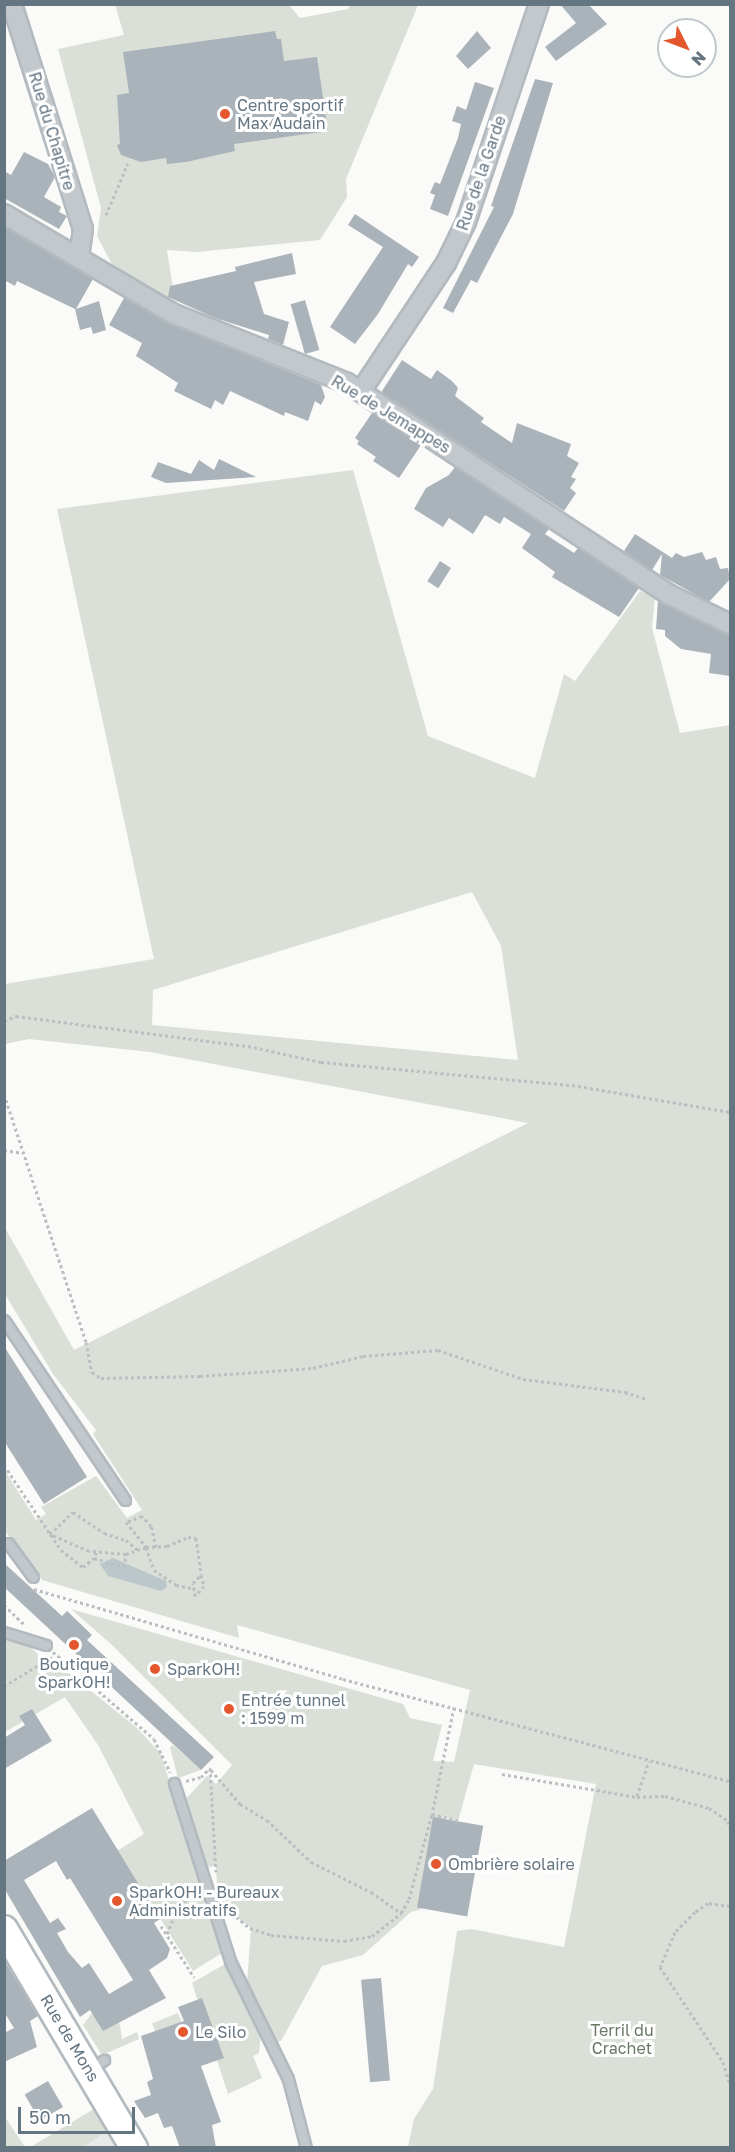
<!DOCTYPE html>
<meta charset="utf-8">
<style>
body{margin:0}
#map{position:relative;width:735px;height:2152px;overflow:hidden;background:#fafaf8;font-family:"Golos Text",sans-serif}
div>[style]{position:absolute}
.built>*{inset:0;background:#e8e9e9}
.green>*{inset:0;background:#dadfd7;transform-origin:0 0}
.water>*{inset:0;background:#bbc7cb}
.building>*{inset:0;background:#aab3b9;transform-origin:0 0}
.path>*{height:3px;margin-top:-1.5px;transform-origin:0;background:repeating-linear-gradient(90deg,#bbbfc2 0 3px,transparent 0 6px)}
.roads{filter:drop-shadow(2px 0 #b3babf) drop-shadow(-2px 0 #b3babf) drop-shadow(0 2px #b3babf) drop-shadow(0 -2px #b3babf)}
.service>*{height:9px;margin:-4.5px;padding:0 4.5px;transform-origin:4.5px;border-radius:4.5px;background:#c3c8cc}
.minor>*{height:18px;margin:-9px;padding:0 9px;transform-origin:9px;border-radius:9px;background:#c3c8cc}
.secondary>*{height:26px;margin:-13px;padding:0 13px;transform-origin:13px;border-radius:13px;background:#fff}
.dots>*{width:16px;height:16px;translate:-50% -50%;box-sizing:border-box;border:3px solid #fff;border-radius:50%}
span{translate:-50% -50%;white-space:nowrap;text-align:center;line-height:1.15;-webkit-text-stroke:6px #fff;paint-order:stroke}
.poi-label{font-size:16px;color:#657683}
.left{translate:0 -50%;text-align:left}
.street-label{font-size:16px;color:#657683}
.park-label{font-size:16px;color:#687a64}
.frame{position:absolute;inset:0;border:6px solid #657683;pointer-events:none}
.north{position:absolute;left:657px;top:18px;width:60px;height:60px;box-sizing:border-box;background:#fff;border:2px solid #c1c8cd;border-radius:50%;rotate:132deg;font-size:16px;font-weight:700;line-height:24px;text-align:center;color:#657683}
.north::after{content:'';display:block;margin:auto;width:21px;height:27px;background:#e4572e;clip-path:polygon(50% 0,100% 100%,50% 72%,0 100%)}
.scale{position:absolute;left:18px;top:2107px;width:117px;height:27px;box-sizing:border-box;border:3px solid #657683;border-top:0;padding-left:8px;font-size:18px;line-height:21px;white-space:nowrap;color:#657683;-webkit-text-stroke:4px #fff;paint-order:stroke}
</style>
<div id="map">
<div class="built">
<i style="clip-path:polygon(99px 2106px,124px 2148px,29px 2148px)"></i>
</div>
<div class="green">
<i style="clip-path:polygon(115px 5px,289px 5px,300px 18px,348px 9px,350px 5px,418px 5px,346px 179px,347px 197px,320px 240px,196px 252px,167px 250px,173px 288px,169px 300px,113px 266px,97px 236px,101px 208px,58px 49px,124px 35px)"></i>
<i style="clip-path:polygon(evenodd,353px 470px,428px 736px,535px 778px,564px 674px,575px 681px,640px 591px,655px 597px,652px 628px,680px 733px,730px 725px,730px 2147px,408px 2147px,414px 2119px,433px 2089px,457px 1931px,471px 1929px,564px 1947px,596px 1784px,474px 1764px,458px 1821px,443px 1817px,422px 1909px,411px 1912px,363px 1955px,322px 1966px,281px 2041px,276px 2042px,247px 1983px,251px 1928px,224px 1906px,217px 1886px,216px 1865px,202px 1870px,182px 1803px,207px 1776px,216px 1784px,232px 1765px,112px 1645px,71px 1609px,403px 1704px,410px 1718px,442px 1725px,433px 1761px,454px 1762px,470px 1690px,237px 1625px,239px 1638px,42px 1580px,5px 1531px,5px 1471px,36px 1520px,46px 1514px,41px 1507px,96px 1476px,127px 1518px,142px 1510px,93px 1434px,96px 1430px,53px 1374px,5px 1294px,4px 1226px,74px 1350px,528px 1123px,150px 1052px,29px 1039px,5px 1044px,5px 984px,154px 959px,57px 509px,353px 470px,472px 892px,501px 946px,518px 1060px,152px 1025px,153px 990px,472px 892px)"></i>
<i style="clip-path:polygon(5px 1640px,30px 1647px,51px 1666px,55px 1662px,137px 1728px,161px 1754px,222px 1953px,193px 1971px,123px 1859px,83px 1884px,77px 1876px,144px 1834px,98px 1745px,65px 1697px,5px 1732px)"></i>
<i style="clip-path:polygon(173px 1745px,201px 1770px,178px 1778px,170px 1747px)"></i>
<i style="clip-path:polygon(225px 1964px,261px 2034px,259px 2053px,253px 2056px,262px 2078px,228px 2094px,192px 1983px)"></i>
<i style="clip-path:polygon(104px 1997px,120px 2025px,122px 2039px,137px 2032px,139px 2039px,102px 2055px,83px 2025px)"></i>
<i style="left:178px;top:2013px;width:16px;height:28px;rotate:68deg"></i>
<i style="clip-path:polygon(99px 2106px,112px 2127px,84px 2147px,29px 2148px)"></i>
<i style="clip-path:polygon(5px 2117px,25px 2147px,5px 2147px)"></i>
</div>
<div class="water">
<i style="clip-path:polygon(113px 1558px,166px 1581px,167px 1587px,161px 1591px,108px 1576px,100px 1564px)"></i>
</div>
<div class="building">
<i style="clip-path:polygon(560px 4px,588px 4px,607px 24px,556px 61px,545px 47px,576px 23px)"></i>
<i style="clip-path:polygon(275px 31px,277px 39px,281px 39px,284px 61px,317px 57px,328px 131px,234px 144px,235px 151px,186px 162px,167px 164px,166px 158px,141px 162px,121px 155px,117px 145px,120px 144px,117px 95px,129px 93px,123px 52px)"></i>
<i style="clip-path:polygon(477px 31px,491px 48px,468px 69px,456px 56px)"></i>
<i style="clip-path:polygon(535px 79px,553px 83px,513px 214px,477px 283px,471px 280px,453px 313px,443px 308px,494px 207px,491px 206px)"></i>
<i style="clip-path:polygon(475px 82px,494px 88px,448px 216px,430px 209px,435px 195px,430px 193px,435px 182px,440px 184px,458px 138px,461px 124px,452px 121px,457px 106px,466px 110px)"></i>
<i style="clip-path:polygon(24px 152px,48px 164px,55px 177px,44px 197px,61px 207px,59px 212px,67px 216px,59px 229px,4px 198px,4px 171px,11px 175px)"></i>
<i style="clip-path:polygon(355px 214px,419px 257px,412px 267px,408px 264px,378px 314px,355px 344px,330px 327px,383px 247px,348px 225px)"></i>
<i style="clip-path:polygon(4px 227px,93px 279px,76px 309px,99px 301px,106px 330px,93px 334px,91px 327px,80px 330px,75px 309px,17px 281px,15px 286px,4px 280px)"></i>
<i style="clip-path:polygon(292px 253px,296px 274px,254px 282px,264px 314px,289px 322px,283px 345px,268px 339px,269px 335px,215px 318px,168px 297px,170px 286px,236px 271px,235px 267px)"></i>
<i style="clip-path:polygon(124px 298px,170px 324px,321px 385px,325px 397px,321px 405px,315px 401px,308px 421px,285px 412px,284px 416px,230px 391px,223px 405px,215px 400px,211px 409px,174px 391px,178px 383px,136px 356px,142px 343px,109px 325px)"></i>
<i style="left:305px;top:300px;width:52px;height:15px;rotate:74deg"></i>
<i style="clip-path:polygon(402px 360px,431px 379px,437px 370px,452px 381px,458px 388px,455px 396px,484px 418px,481px 422px,512px 443px,517px 423px,571px 444px,567px 456px,579px 463px,571px 477px,576px 479px,570px 488px,576px 493px,564px 511px,384px 394px,382px 391px)"></i>
<i style="clip-path:polygon(372px 413px,421px 445px,399px 478px,373px 461px,376px 457px,357px 444px,359px 441px,355px 438px)"></i>
<i style="clip-path:polygon(219px 459px,256px 477px,166px 483px,151px 477px,158px 462px,191px 474px,199px 460px,214px 470px)"></i>
<i style="clip-path:polygon(455px 467px,549px 529px,545px 534px,574px 553px,578px 548px,639px 588px,619px 617px,552px 577px,555px 572px,522px 548px,531px 534px,504px 517px,500px 524px,485px 515px,473px 534px,449px 518px,443px 527px,414px 509px,426px 488px,449px 475px)"></i>
<i style="clip-path:polygon(635px 534px,672px 558px,676px 553px,684px 557px,702px 552px,706px 560px,716px 557px,720px 569px,728px 568px,730px 579px,709px 602px,660px 575px,662px 554px,652px 570px,624px 551px)"></i>
<i style="left:440px;top:561px;width:13px;height:24px;rotate:32deg"></i>
<i style="clip-path:polygon(658px 600px,730px 635px,730px 676px,709px 673px,711px 654px,681px 649px,665px 636px,665px 630px,656px 629px)"></i>
<i style="clip-path:polygon(4px 1346px,87px 1477px,44px 1504px,4px 1441px)"></i>
<i style="clip-path:polygon(4px 1563px,62px 1616px,67px 1611px,92px 1635px,87px 1640px,214px 1757px,201px 1770px,4px 1587px)"></i>
<i style="clip-path:polygon(32px 1709px,52px 1741px,4px 1769px,4px 1738px,25px 1725px,19px 1716px)"></i>
<i style="clip-path:polygon(evenodd,92px 1808px,160px 1919px,154px 1923px,170px 1949px,167px 1958px,149px 1970px,166px 1998px,103px 2031px,90px 2010px,80px 2017px,4px 1888px,4px 1861px,92px 1808px,56px 1861px,67px 1880px,70px 1878px,133px 1980px,109px 1994px,89px 1963px,82px 1968px,68px 1952px,57px 1933px,66px 1929px,58px 1918px,50px 1923px,24px 1880px,56px 1861px)"></i>
<i style="left:433px;top:1817px;width:51px;height:92px;rotate:10deg"></i>
<i style="clip-path:polygon(4px 1960px,38px 2016px,30px 2021px,37px 2047px,4px 2062px,4px 2033px,14px 2028px,4px 2012px)"></i>
<i style="left:381px;top:1978px;width:103px;height:20px;rotate:85deg"></i>
<i style="clip-path:polygon(202px 1998px,224px 2058px,201px 2066px,221px 2122px,212px 2125px,216px 2148px,180px 2148px,172px 2126px,164px 2128px,158px 2113px,145px 2118px,134px 2101px,151px 2095px,147px 2082px,153px 2079px,141px 2036px,184px 2021px,178px 2007px)"></i>
<i style="left:48px;top:2081px;width:30px;height:27px;rotate:60deg"></i>
</div>
<div class="path">
<i style="left:106px;top:215px;width:56px;rotate:-67.1deg"></i>
<i style="left:4px;top:1021px;width:13px;rotate:-23deg"></i>
<i style="left:16px;top:1016px;width:234px;rotate:7.4deg"></i>
<i style="left:248px;top:1046px;width:75px;rotate:12.4deg"></i>
<i style="left:321px;top:1062px;width:258px;rotate:5.3deg"></i>
<i style="left:578px;top:1086px;width:154px;rotate:9.7deg"></i>
<i style="left:4px;top:1094px;width:261px;rotate:71.7deg"></i>
<i style="left:86px;top:1342px;width:31px;rotate:79deg"></i>
<i style="left:92px;top:1372px;width:11px;rotate:34deg"></i>
<i style="left:101px;top:1378px;width:99px;rotate:-1.2deg"></i>
<i style="left:200px;top:1376px;width:113px;rotate:-4deg"></i>
<i style="left:313px;top:1368px;width:51px;rotate:-13.5deg"></i>
<i style="left:363px;top:1356px;width:75px;rotate:-4.6deg"></i>
<i style="left:438px;top:1350px;width:90px;rotate:18.8deg"></i>
<i style="left:523px;top:1379px;width:103px;rotate:7.3deg"></i>
<i style="left:625px;top:1392px;width:23px;rotate:18deg"></i>
<i style="left:4px;top:1150px;width:19px;rotate:9deg"></i>
<i style="left:4px;top:1465px;width:102px;rotate:56.2deg"></i>
<i style="left:61px;top:1550px;width:28px;rotate:38deg"></i>
<i style="left:83px;top:1567px;width:14px;rotate:-39deg"></i>
<i style="left:156px;top:1547px;width:22px;rotate:-103deg"></i>
<i style="left:151px;top:1526px;width:13px;rotate:-132deg"></i>
<i style="left:142px;top:1516px;width:17px;rotate:159deg"></i>
<i style="left:126px;top:1522px;width:32px;rotate:51deg"></i>
<i style="left:146px;top:1547px;width:21px;rotate:-3deg"></i>
<i style="left:167px;top:1546px;width:23px;rotate:-23deg"></i>
<i style="left:188px;top:1537px;width:8px;rotate:7deg"></i>
<i style="left:196px;top:1538px;width:37px;rotate:82deg"></i>
<i style="left:96px;top:1552px;width:6px;rotate:108deg"></i>
<i style="left:94px;top:1558px;width:31px;rotate:17deg"></i>
<i style="left:124px;top:1567px;width:13px;rotate:-81deg"></i>
<i style="left:126px;top:1554px;width:21px;rotate:-19deg"></i>
<i style="left:146px;top:1547px;width:24px;rotate:71deg"></i>
<i style="left:154px;top:1570px;width:27px;rotate:34deg"></i>
<i style="left:176px;top:1585px;width:16px;rotate:11deg"></i>
<i style="left:126px;top:1554px;width:37px;rotate:-175deg"></i>
<i style="left:89px;top:1551px;width:43px;rotate:-156.4deg"></i>
<i style="left:50px;top:1534px;width:32px;rotate:-44deg"></i>
<i style="left:73px;top:1512px;width:37px;rotate:34deg"></i>
<i style="left:104px;top:1533px;width:23px;rotate:18deg"></i>
<i style="left:126px;top:1540px;width:16px;rotate:40deg"></i>
<i style="left:201px;top:1575px;width:11px;rotate:75deg"></i>
<i style="left:204px;top:1586px;width:13px;rotate:132deg"></i>
<i style="left:195px;top:1596px;width:13px;rotate:-99deg"></i>
<i style="left:193px;top:1583px;width:11px;rotate:-45deg"></i>
<i style="left:34px;top:1589px;width:322px;rotate:16.2deg"></i>
<i style="left:343px;top:1679px;width:400px;rotate:14.8deg"></i>
<i style="left:4px;top:1605px;width:28px;rotate:44deg"></i>
<i style="left:53px;top:1652px;width:133px;rotate:40.7deg"></i>
<i style="left:154px;top:1739px;width:37px;rotate:64deg"></i>
<i style="left:4px;top:1686px;width:56px;rotate:-31.1deg"></i>
<i style="left:454px;top:1707px;width:109px;rotate:101.6deg"></i>
<i style="left:432px;top:1814px;width:27px;rotate:15deg"></i>
<i style="left:210px;top:1768px;width:104px;rotate:86.7deg"></i>
<i style="left:211px;top:1770px;width:45px;rotate:49.5deg"></i>
<i style="left:240px;top:1804px;width:31px;rotate:31deg"></i>
<i style="left:267px;top:1820px;width:61px;rotate:43.7deg"></i>
<i style="left:311px;top:1862px;width:67px;rotate:26.6deg"></i>
<i style="left:371px;top:1892px;width:37px;rotate:35deg"></i>
<i style="left:502px;top:1774px;width:137px;rotate:9.7deg"></i>
<i style="left:637px;top:1797px;width:28px;rotate:-2deg"></i>
<i style="left:665px;top:1796px;width:46px;rotate:15.3deg"></i>
<i style="left:709px;top:1808px;width:25px;rotate:34deg"></i>
<i style="left:186px;top:1781px;width:16px;rotate:-15deg"></i>
<i style="left:201px;top:1777px;width:13px;rotate:-45deg"></i>
<i style="left:637px;top:1796px;width:37px;rotate:-71deg"></i>
<i style="left:728px;top:1821px;width:8px;rotate:76deg"></i>
<i style="left:730px;top:1906px;width:22px;rotate:-172deg"></i>
<i style="left:708px;top:1903px;width:16px;rotate:145deg"></i>
<i style="left:695px;top:1912px;width:28px;rotate:135deg"></i>
<i style="left:675px;top:1932px;width:38px;rotate:113deg"></i>
<i style="left:660px;top:1967px;width:114px;rotate:56.4deg"></i>
<i style="left:723px;top:2062px;width:24px;rotate:73deg"></i>
<i style="left:227px;top:1909px;width:30px;rotate:40deg"></i>
<i style="left:250px;top:1928px;width:22px;rotate:18deg"></i>
<i style="left:271px;top:1935px;width:73px;rotate:4.7deg"></i>
<i style="left:344px;top:1941px;width:28px;rotate:-10deg"></i>
<i style="left:372px;top:1936px;width:37px;rotate:-38deg"></i>
<i style="left:401px;top:1913px;width:16px;rotate:-60deg"></i>
<i style="left:409px;top:1899px;width:88px;rotate:-74.9deg"></i>
<i style="left:161px;top:1926px;width:61px;rotate:57.1deg"></i>
<i style="left:167px;top:1934px;width:31px;rotate:-68deg"></i>
<i style="left:179px;top:1905px;width:22px;rotate:-36deg"></i>
</div>
<div class="roads">
<div class="service">
<i style="left:4px;top:1320px;width:217px;rotate:56.1deg"></i>
<i style="left:8px;top:1543px;width:42px;rotate:53.7deg"></i>
<i style="left:4px;top:1632px;width:44px;rotate:17.2deg"></i>
<i style="left:174px;top:1783px;width:187px;rotate:72.5deg"></i>
<i style="left:230px;top:1961px;width:131px;rotate:63.8deg"></i>
<i style="left:288px;top:2079px;width:71px;rotate:75.4deg"></i>
<i style="left:90px;top:2069px;width:17px;rotate:-33deg"></i>
</div>
<div class="minor">
<i style="left:12px;top:4px;width:236px;rotate:72.5deg"></i>
<i style="left:83px;top:229px;width:21px;rotate:98deg"></i>
<i style="left:80px;top:250px;width:8px;rotate:130deg"></i>
<i style="left:4px;top:214px;width:197px;rotate:30.5deg"></i>
<i style="left:174px;top:314px;width:186px;rotate:21.7deg"></i>
<i style="left:347px;top:383px;width:386px;rotate:33.3deg"></i>
<i style="left:670px;top:595px;width:67px;rotate:25.8deg"></i>
<i style="left:361px;top:391px;width:154px;rotate:-56.4deg"></i>
<i style="left:446px;top:263px;width:46px;rotate:-64deg"></i>
<i style="left:466px;top:222px;width:230px;rotate:-71.5deg"></i>
</div>
<div class="secondary">
<i style="left:4px;top:1929px;width:255px;rotate:59.3deg"></i>
</div>
</div>
<div class="dots">
<i style="left:225px;top:114px;background:#e4572e"></i>
<i style="left:74px;top:1645px;background:#e4572e"></i>
<i style="left:155px;top:1669px;background:#e4572e"></i>
<i style="left:229px;top:1709px;background:#e4572e"></i>
<i style="left:436px;top:1864px;background:#e4572e"></i>
<i style="left:117px;top:1901px;background:#e4572e"></i>
<i style="left:183px;top:2032px;background:#e4572e"></i>
</div>
<div class="poi-label">
<span class="left" style="left:237px;top:114px">Centre sportif<br>Max Audain</span>
<span style="left:74px;top:1673px">Boutique<br>SparkOH!</span>
<span class="left" style="left:167px;top:1669px">SparkOH!</span>
<span class="left" style="left:241px;top:1709px">Entrée tunnel<br>: 1599 m</span>
<span class="left" style="left:448px;top:1864px">Ombrière solaire</span>
<span class="left" style="left:129px;top:1901px">SparkOH! - Bureaux<br>Administratifs</span>
<span class="left" style="left:195px;top:2032px">Le Silo</span>
</div>
<div class="street-label">
<span style="left:52px;top:131px;rotate:73deg">Rue du Chapitre</span>
<span style="left:481px;top:173px;rotate:-71deg">Rue de la Garde</span>
<span style="left:391px;top:414px;rotate:31deg">Rue de Jemappes</span>
<span style="left:70px;top:2038px;rotate:59deg">Rue de Mons</span>
</div>
<div class="park-label">
<span style="left:622px;top:2039px">Terril du<br>Crachet</span>
</div>
<div class="frame"></div>
<div class="north">N</div>
<div class="scale">50 m</div>
</div>
